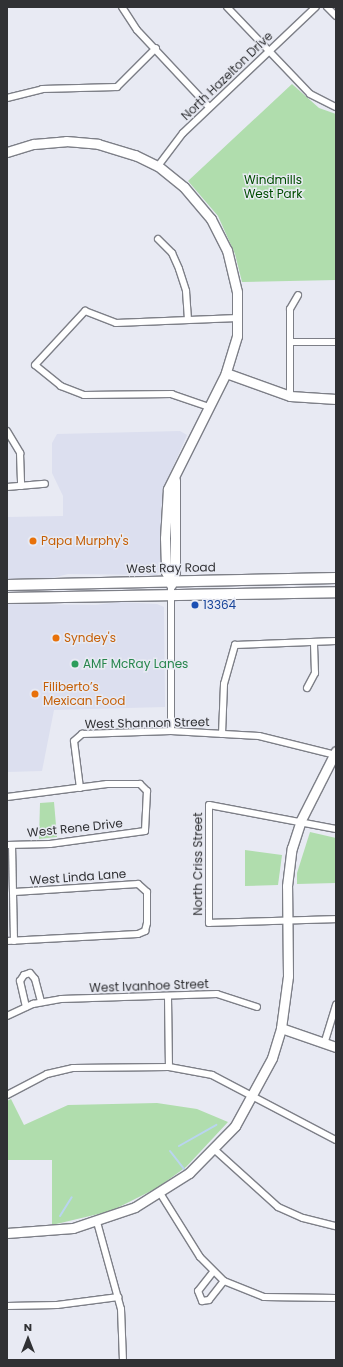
<!DOCTYPE html>
<meta charset="utf-8">
<style>
body{margin:0}
#map{position:relative;width:343px;height:1367px;overflow:hidden;background:#e8eaf3;font-family:Poppins,sans-serif}
div>[style]{position:absolute}
.built>*{inset:0;background:#dcdfef}
.green>*{inset:0;background:#b0ddad}
.stream>*{height:2px;margin:-1px;padding:0 1px;transform-origin:1px;border-radius:1px;background:#b9d4f0}
.roads{filter:drop-shadow(1px 0 #7d7f87) drop-shadow(-1px 0 #7d7f87) drop-shadow(0 1px #7d7f87) drop-shadow(0 -1px #7d7f87)}
.street>*{height:6px;margin:-3px;padding:0 3px;transform-origin:3px;border-radius:3px;background:#fff}
.secondary>*{height:9px;margin:-4.5px;padding:0 4.5px;transform-origin:4.5px;border-radius:4.5px;background:#fff}
.primary>*{height:10px;margin:-5px;padding:0 5px;transform-origin:5px;border-radius:5px;background:#fff}
.dots>*{width:11px;height:11px;translate:-50% -50%;box-sizing:border-box;border:2px solid #e8eaf3;border-radius:50%}
span{translate:-50% -50%;white-space:nowrap;text-align:center;line-height:1.15;-webkit-text-stroke:3px #e8eaf3;paint-order:stroke}
.street-label{font-size:12px;color:#303134}
.park-label{font-size:12px;color:#004c01}
.food-label{font-size:12px;color:#c56008}
.left{translate:0 -50%;text-align:left}
.transit-label{font-size:12px;color:#164399}
.leisure-label{font-size:12px;color:#27864d}
.frame{position:absolute;inset:0;border:8px solid #303134;pointer-events:none}
.north{position:absolute;left:8px;top:1319px;width:40px;height:40px;-webkit-text-stroke:3px #e8eaf3;paint-order:stroke;rotate:0deg;font-size:11px;font-weight:700;line-height:16px;text-align:center;color:#303134}
.north::after{content:'';display:block;margin:auto;width:14px;height:18px;background:#303134;clip-path:polygon(50% 0,100% 100%,50% 72%,0 100%)}
</style>
<div id="map">
<div class="built">
<i style="clip-path:polygon(180px 431px,187px 435px,165px 485px,161px 510px,162px 568px,157px 575px,68px 574px,52px 578px,7px 579px,7px 517px,63px 516px,63px 496px,52px 473px,52px 443px,57px 434px)"></i>
<i style="clip-path:polygon(119px 602px,157px 604px,164px 607px,165px 707px,54px 710px,42px 771px,7px 772px,7px 604px,96px 605px)"></i>
</div>
<div class="green">
<i style="clip-path:polygon(292px 84px,319px 108px,336px 114px,336px 280px,242px 282px,235px 254px,218px 216px,188px 181px)"></i>
<i style="clip-path:polygon(54px 802px,57px 837px,39px 839px,40px 803px)"></i>
<i style="clip-path:polygon(310px 832px,336px 838px,336px 883px,297px 884px,297px 873px)"></i>
<i style="clip-path:polygon(245px 850px,282px 855px,278px 885px,245px 886px)"></i>
<i style="clip-path:polygon(11px 1099px,24px 1125px,68px 1105px,157px 1103px,197px 1109px,228px 1122px,186px 1167px,157px 1188px,111px 1211px,52px 1225px,52px 1160px,7px 1160px,7px 1101px)"></i>
</div>
<div class="stream">
<i style="left:179px;top:1146px;width:43px;rotate:-29.6deg"></i>
<i style="left:170px;top:1151px;width:23px;rotate:52deg"></i>
<i style="left:60px;top:1216px;width:22px;rotate:-58deg"></i>
</div>
<div class="roads">
<div class="street">
<i style="left:122px;top:7px;width:27px;rotate:57deg"></i>
<i style="left:137px;top:30px;width:105px;rotate:46.9deg"></i>
<i style="left:227px;top:7px;width:120px;rotate:46.3deg"></i>
<i style="left:310px;top:94px;width:29px;rotate:27deg"></i>
<i style="left:327px;top:7px;width:13px;rotate:45deg"></i>
<i style="left:7px;top:98px;width:36px;rotate:-14deg"></i>
<i style="left:42px;top:89px;width:75px;rotate:-1.5deg"></i>
<i style="left:117px;top:87px;width:55px;rotate:-45deg"></i>
<i style="left:158px;top:166px;width:41px;rotate:-52.9deg"></i>
<i style="left:183px;top:133px;width:183px;rotate:-43.5deg"></i>
<i style="left:158px;top:239px;width:20px;rotate:45deg"></i>
<i style="left:172px;top:253px;width:17px;rotate:66deg"></i>
<i style="left:179px;top:269px;width:23px;rotate:72deg"></i>
<i style="left:186px;top:291px;width:29px;rotate:86deg"></i>
<i style="left:290px;top:342px;width:46px"></i>
<i style="left:290px;top:396px;width:87px;rotate:-90deg"></i>
<i style="left:290px;top:309px;width:16px;rotate:-60deg"></i>
<i style="left:209px;top:407px;width:39px;rotate:-161deg"></i>
<i style="left:172px;top:394px;width:88px;rotate:179.3deg"></i>
<i style="left:84px;top:395px;width:25px;rotate:-159deg"></i>
<i style="left:61px;top:386px;width:33px;rotate:-141deg"></i>
<i style="left:35px;top:365px;width:74px;rotate:-47.2deg"></i>
<i style="left:85px;top:311px;width:33px;rotate:21deg"></i>
<i style="left:116px;top:323px;width:122px;rotate:-2.3deg"></i>
<i style="left:7px;top:431px;width:26px;rotate:59deg"></i>
<i style="left:20px;top:453px;width:33px;rotate:88deg"></i>
<i style="left:7px;top:487px;width:38px;rotate:-5deg"></i>
<i style="left:171px;top:587px;width:144px;rotate:90deg"></i>
<i style="left:307px;top:688px;width:17px;rotate:-62deg"></i>
<i style="left:315px;top:673px;width:31px;rotate:-92deg"></i>
<i style="left:222px;top:734px;width:50px;rotate:-87.7deg"></i>
<i style="left:224px;top:684px;width:41px;rotate:-74.2deg"></i>
<i style="left:235px;top:645px;width:101px;rotate:-2.3deg"></i>
<i style="left:80px;top:788px;width:47px;rotate:-97.3deg"></i>
<i style="left:74px;top:741px;width:11px;rotate:-41deg"></i>
<i style="left:82px;top:734px;width:89px;rotate:-1.9deg"></i>
<i style="left:171px;top:731px;width:88px;rotate:3.3deg"></i>
<i style="left:259px;top:736px;width:79px;rotate:13.9deg"></i>
<i style="left:7px;top:797px;width:101px;rotate:-7.4deg"></i>
<i style="left:107px;top:784px;width:33px"></i>
<i style="left:140px;top:784px;width:10px;rotate:45deg"></i>
<i style="left:147px;top:791px;width:40px;rotate:92.9deg"></i>
<i style="left:145px;top:831px;width:96px;rotate:172.2deg"></i>
<i style="left:50px;top:844px;width:43px;rotate:178.7deg"></i>
<i style="left:336px;top:829px;width:129px;rotate:-169.3deg"></i>
<i style="left:209px;top:805px;width:118px;rotate:90deg"></i>
<i style="left:209px;top:923px;width:127px;rotate:-1.8deg"></i>
<i style="left:12px;top:845px;width:96px;rotate:88.8deg"></i>
<i style="left:7px;top:941px;width:131px;rotate:-3.1deg"></i>
<i style="left:138px;top:934px;width:8px;rotate:-23deg"></i>
<i style="left:145px;top:931px;width:8px;rotate:-76deg"></i>
<i style="left:147px;top:923px;width:31px;rotate:-90deg"></i>
<i style="left:147px;top:892px;width:12px;rotate:-138deg"></i>
<i style="left:138px;top:884px;width:124px;rotate:176.3deg"></i>
<i style="left:168px;top:997px;width:70px;rotate:89.2deg"></i>
<i style="left:26px;top:1007px;width:27px;rotate:-103deg"></i>
<i style="left:20px;top:981px;width:7px;rotate:-56deg"></i>
<i style="left:24px;top:975px;width:6px;rotate:-18deg"></i>
<i style="left:30px;top:973px;width:8px;rotate:50deg"></i>
<i style="left:35px;top:979px;width:24px;rotate:75deg"></i>
<i style="left:7px;top:1016px;width:29px;rotate:-25deg"></i>
<i style="left:33px;top:1004px;width:28px;rotate:-10deg"></i>
<i style="left:61px;top:999px;width:156px;rotate:-1.8deg"></i>
<i style="left:217px;top:994px;width:42px;rotate:18deg"></i>
<i style="left:325px;top:1041px;width:38px;rotate:-73deg"></i>
<i style="left:7px;top:1095px;width:45px;rotate:-27.7deg"></i>
<i style="left:47px;top:1074px;width:27px;rotate:-13deg"></i>
<i style="left:73px;top:1068px;width:96px;rotate:-0.6deg"></i>
<i style="left:169px;top:1067px;width:44px;rotate:10.5deg"></i>
<i style="left:212px;top:1075px;width:140px;rotate:27.7deg"></i>
<i style="left:215px;top:1150px;width:85px;rotate:42.1deg"></i>
<i style="left:278px;top:1207px;width:27px;rotate:24deg"></i>
<i style="left:303px;top:1218px;width:34px;rotate:14deg"></i>
<i style="left:160px;top:1193px;width:75px;rotate:58deg"></i>
<i style="left:200px;top:1257px;width:34px;rotate:45deg"></i>
<i style="left:224px;top:1281px;width:43px;rotate:21.8deg"></i>
<i style="left:264px;top:1297px;width:72px;rotate:0.8deg"></i>
<i style="left:97px;top:1222px;width:90px;rotate:74.6deg"></i>
<i style="left:121px;top:1309px;width:51px;rotate:87.8deg"></i>
<i style="left:213px;top:1272px;width:24px;rotate:128deg"></i>
<i style="left:198px;top:1291px;width:11px;rotate:68deg"></i>
<i style="left:202px;top:1301px;width:7px;rotate:-8deg"></i>
<i style="left:209px;top:1300px;width:24px;rotate:-52deg"></i>
<i style="left:7px;top:1306px;width:50px;rotate:-1.1deg"></i>
<i style="left:57px;top:1305px;width:62px;rotate:-7.5deg"></i>
</div>
<div class="secondary">
<i style="left:7px;top:152px;width:28px;rotate:-17deg"></i>
<i style="left:34px;top:144px;width:32px;rotate:-5deg"></i>
<i style="left:66px;top:141px;width:32px;rotate:5deg"></i>
<i style="left:98px;top:144px;width:39px;rotate:17deg"></i>
<i style="left:135px;top:155px;width:25px;rotate:26deg"></i>
<i style="left:158px;top:166px;width:33px;rotate:39deg"></i>
<i style="left:184px;top:187px;width:42px;rotate:49.8deg"></i>
<i style="left:211px;top:219px;width:35px;rotate:63deg"></i>
<i style="left:227px;top:250px;width:43px;rotate:76.6deg"></i>
<i style="left:237px;top:292px;width:44px;rotate:90deg"></i>
<i style="left:237px;top:336px;width:39px;rotate:107deg"></i>
<i style="left:226px;top:373px;width:130px;rotate:116.6deg"></i>
<i style="left:168px;top:489px;width:49px;rotate:93.5deg"></i>
<i style="left:165px;top:538px;width:34px;rotate:88deg"></i>
<i style="left:166px;top:572px;width:10px;rotate:61deg"></i>
<i style="left:226px;top:373px;width:68px;rotate:19.8deg"></i>
<i style="left:290px;top:396px;width:46px;rotate:3.7deg"></i>
<i style="left:171px;top:585px;width:14px;rotate:-73deg"></i>
<i style="left:175px;top:572px;width:92px;rotate:-90deg"></i>
<i style="left:281px;top:1028px;width:58px;rotate:19.1deg"></i>
<i style="left:7px;top:1233px;width:66px;rotate:-4.3deg"></i>
<i style="left:73px;top:1228px;width:65px;rotate:-18.7deg"></i>
<i style="left:135px;top:1207px;width:64px;rotate:-32.2deg"></i>
<i style="left:189px;top:1173px;width:66px;rotate:-45.6deg"></i>
<i style="left:235px;top:1126px;width:77px;rotate:-61.4deg"></i>
<i style="left:272px;top:1058px;width:31px;rotate:-73deg"></i>
<i style="left:281px;top:1028px;width:52px;rotate:-82.3deg"></i>
<i style="left:288px;top:976px;width:90px;rotate:-90.6deg"></i>
<i style="left:287px;top:886px;width:38px;rotate:-83deg"></i>
<i style="left:292px;top:848px;width:29px;rotate:-72deg"></i>
<i style="left:301px;top:820px;width:77px;rotate:-63.1deg"></i>
</div>
<div class="primary">
<i style="left:7px;top:585px;width:329px;rotate:-1.2deg"></i>
<i style="left:7px;top:598px;width:329px;rotate:-1deg"></i>
</div>
</div>
<div class="dots">
<i style="left:33px;top:541px;background:#e8710a"></i>
<i style="left:195px;top:605px;background:#1a4fb4"></i>
<i style="left:56px;top:638px;background:#e8710a"></i>
<i style="left:75px;top:664px;background:#2e9e5b"></i>
<i style="left:35px;top:694px;background:#e8710a"></i>
</div>
<div class="street-label">
<span style="left:227px;top:76px;rotate:-44deg">North Hazelton Drive</span>
<span style="left:171px;top:568px;rotate:-1deg">West Ray Road</span>
<span style="left:147px;top:723px;rotate:-1deg">West Shannon Street</span>
<span style="left:75px;top:828px;rotate:-6deg">West Rene Drive</span>
<span style="left:198px;top:864px;rotate:-90deg">North Criss Street</span>
<span style="left:78px;top:877px;rotate:-4deg">West Linda Lane</span>
<span style="left:149px;top:986px;rotate:-2deg">West Ivanhoe Street</span>
</div>
<div class="park-label">
<span style="left:273px;top:187px">Windmills<br>West Park</span>
</div>
<div class="food-label">
<span class="left" style="left:41px;top:541px">Papa Murphy's</span>
<span class="left" style="left:64px;top:638px">Syndey's</span>
<span class="left" style="left:43px;top:694px">Filiberto’s<br>Mexican Food</span>
</div>
<div class="transit-label">
<span class="left" style="left:203px;top:605px">13364</span>
</div>
<div class="leisure-label">
<span class="left" style="left:83px;top:664px">AMF McRay Lanes</span>
</div>
<div class="frame"></div>
<div class="north">N</div>
</div>
